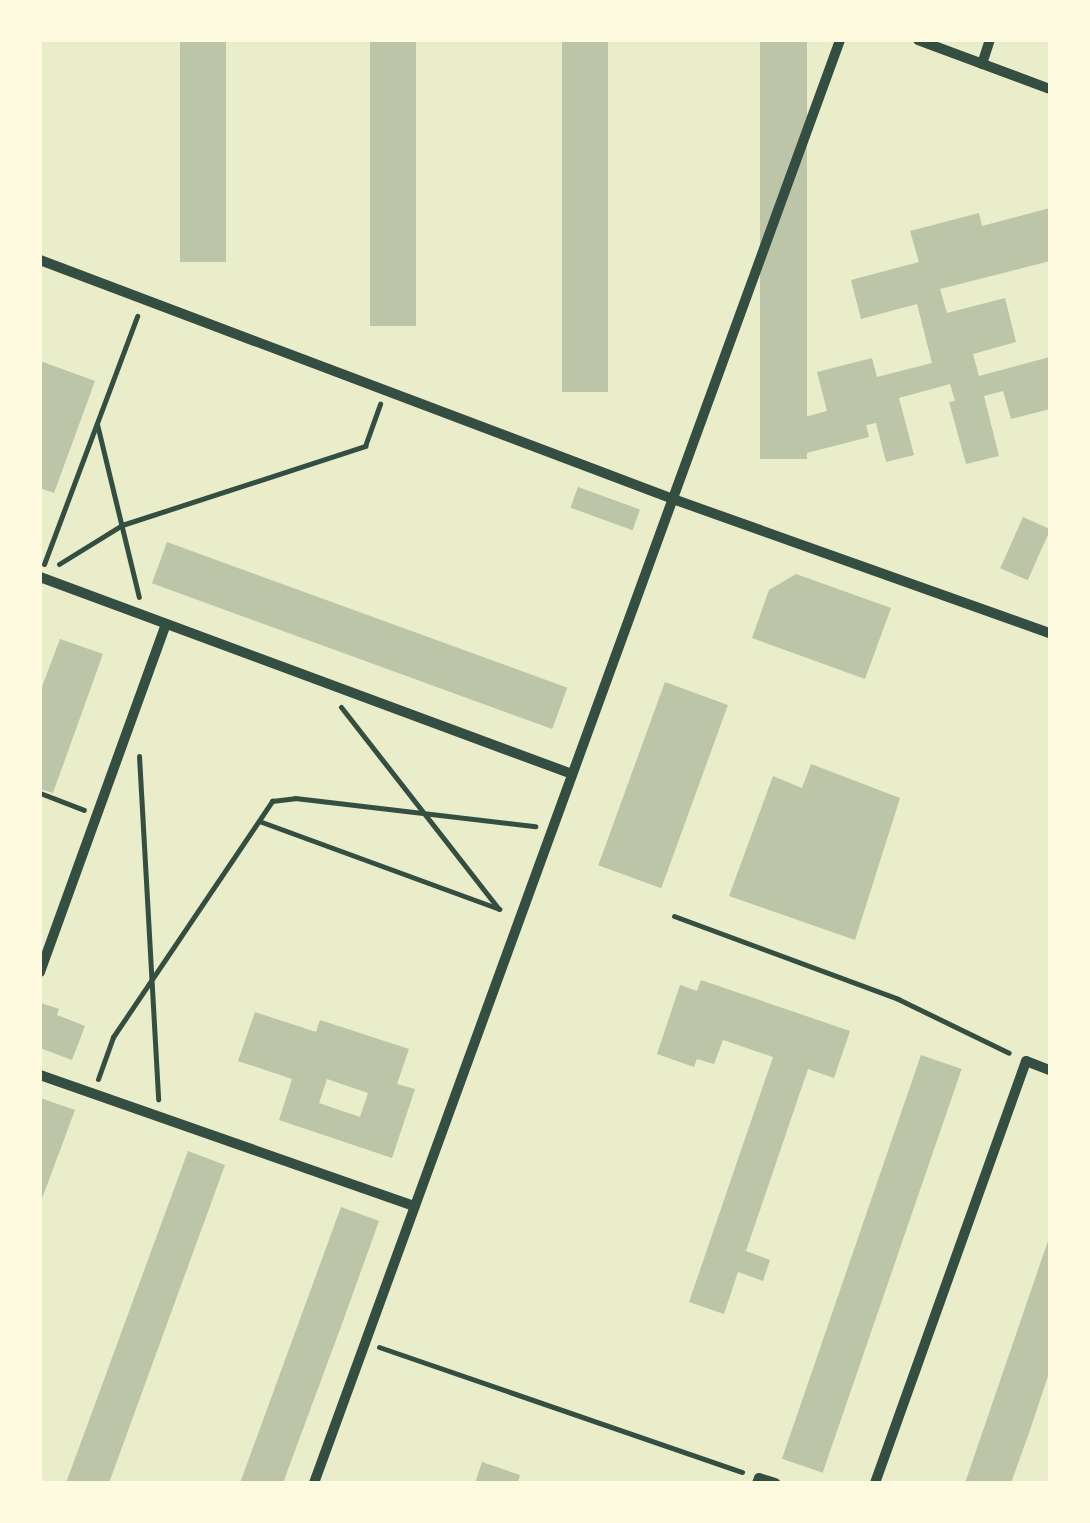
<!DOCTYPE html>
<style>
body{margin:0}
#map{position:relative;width:1090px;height:1523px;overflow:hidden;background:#e9edc9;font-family:"Libre Baskerville",serif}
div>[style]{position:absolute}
.building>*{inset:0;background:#bcc5a7;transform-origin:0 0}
.path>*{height:5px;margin:-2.5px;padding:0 2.5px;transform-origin:2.5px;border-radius:2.5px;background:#344e41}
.minor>*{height:10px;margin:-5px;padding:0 5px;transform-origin:5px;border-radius:5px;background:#344e41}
span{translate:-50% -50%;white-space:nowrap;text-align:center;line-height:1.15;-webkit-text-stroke:10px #fefae0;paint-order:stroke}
.frame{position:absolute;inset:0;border:42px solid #fefae0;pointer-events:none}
</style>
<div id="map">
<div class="building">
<i style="left:180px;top:40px;width:46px;height:222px"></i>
<i style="left:370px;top:40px;width:46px;height:286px"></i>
<i style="left:562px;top:40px;width:46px;height:352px"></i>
<i style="left:760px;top:40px;width:47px;height:419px"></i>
<i style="clip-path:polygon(1050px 208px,1050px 261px,940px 289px,947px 313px,1005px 298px,1016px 342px,973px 354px,979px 376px,1050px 357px,1050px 409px,1011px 419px,1003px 391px,984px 396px,999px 456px,966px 464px,949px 402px,955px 401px,950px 384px,899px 398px,914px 455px,886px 462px,876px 423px,866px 425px,869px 437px,799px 455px,790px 421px,827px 411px,817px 372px,872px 358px,877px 377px,932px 363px,917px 304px,861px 319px,851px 280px,919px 262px,910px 231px,979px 213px,982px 226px)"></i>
<i style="clip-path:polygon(40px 361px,95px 381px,54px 493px,40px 488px)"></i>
<i style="left:578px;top:487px;width:66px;height:22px;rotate:20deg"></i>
<i style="left:1023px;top:517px;width:30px;height:56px;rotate:24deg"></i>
<i style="left:167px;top:542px;width:426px;height:44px;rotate:20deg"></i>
<i style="clip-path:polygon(796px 574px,891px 608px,865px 679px,752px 638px,769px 590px)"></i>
<i style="clip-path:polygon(60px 639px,103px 654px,53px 793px,40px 789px,40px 692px)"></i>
<i style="left:665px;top:682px;width:67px;height:195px;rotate:20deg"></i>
<i style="clip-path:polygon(811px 764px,900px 798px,855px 940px,729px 896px,773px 776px,802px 788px)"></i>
<i style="clip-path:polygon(701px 980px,850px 1031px,834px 1078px,808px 1069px,746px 1251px,770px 1260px,763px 1281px,738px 1272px,724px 1314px,689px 1302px,773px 1057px,723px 1040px,714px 1064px,697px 1059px,694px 1067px,657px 1054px,680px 985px,697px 991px)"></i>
<i style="clip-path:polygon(41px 1003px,59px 1009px,57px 1015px,85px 1026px,72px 1060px,40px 1048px)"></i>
<i style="clip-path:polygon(evenodd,255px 1012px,316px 1032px,320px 1020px,409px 1049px,397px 1084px,415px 1089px,392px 1158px,279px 1120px,292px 1079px,238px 1061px,255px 1012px,327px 1079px,368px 1093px,360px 1117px,319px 1103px,327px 1079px)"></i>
<i style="left:921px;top:1055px;width:43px;height:427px;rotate:19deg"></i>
<i style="clip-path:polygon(40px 1098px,75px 1110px,40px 1204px)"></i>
<i style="clip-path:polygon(188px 1151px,225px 1165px,164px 1332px,109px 1483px,66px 1483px)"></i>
<i style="clip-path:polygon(341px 1207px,379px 1221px,343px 1321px,283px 1483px,240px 1483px)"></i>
<i style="clip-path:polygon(1049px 1238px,1050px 1370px,1029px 1433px,1011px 1483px,965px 1483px)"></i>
<i style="clip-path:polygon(482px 1462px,520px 1475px,518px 1483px,475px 1483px)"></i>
</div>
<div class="path">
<i style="left:97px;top:424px;width:178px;rotate:76.4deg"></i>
<i style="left:44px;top:564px;width:265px;rotate:-69.4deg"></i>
<i style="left:59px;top:564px;width:74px;rotate:-31.8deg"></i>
<i style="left:122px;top:525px;width:256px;rotate:-18deg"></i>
<i style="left:365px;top:446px;width:45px;rotate:-70.3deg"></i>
<i style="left:341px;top:707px;width:256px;rotate:52deg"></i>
<i style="left:139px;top:756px;width:344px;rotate:86.8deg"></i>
<i style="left:40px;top:793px;width:47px;rotate:21.1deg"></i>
<i style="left:259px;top:821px;width:256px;rotate:20.1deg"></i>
<i style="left:674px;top:916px;width:239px;rotate:20.3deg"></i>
<i style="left:898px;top:999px;width:123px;rotate:25.9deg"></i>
<i style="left:98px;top:1079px;width:45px;rotate:-70.3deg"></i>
<i style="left:113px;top:1037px;width:285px;rotate:-56deg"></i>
<i style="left:272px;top:801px;width:23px;rotate:-7deg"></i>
<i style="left:295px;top:798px;width:242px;rotate:6.7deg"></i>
<i style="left:379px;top:1347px;width:384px;rotate:19deg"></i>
</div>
<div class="minor">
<i style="left:918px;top:40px;width:141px;rotate:20.4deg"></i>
<i style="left:982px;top:64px;width:25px;rotate:-72deg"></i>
<i style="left:40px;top:260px;width:677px;rotate:20.68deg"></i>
<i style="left:673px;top:499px;width:400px;rotate:19.6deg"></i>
<i style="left:40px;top:577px;width:567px;rotate:20.32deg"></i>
<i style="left:40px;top:972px;width:370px;rotate:-70.1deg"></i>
<i style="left:40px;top:1075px;width:397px;rotate:19.3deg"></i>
<i style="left:314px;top:1483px;width:1536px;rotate:-69.97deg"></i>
<i style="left:757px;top:1483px;width:5px;rotate:-68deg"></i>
<i style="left:759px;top:1478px;width:17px;rotate:17deg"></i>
<i style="left:875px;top:1483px;width:448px;rotate:-70.3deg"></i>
<i style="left:1026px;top:1061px;width:26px;rotate:21deg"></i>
</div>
<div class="frame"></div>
</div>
